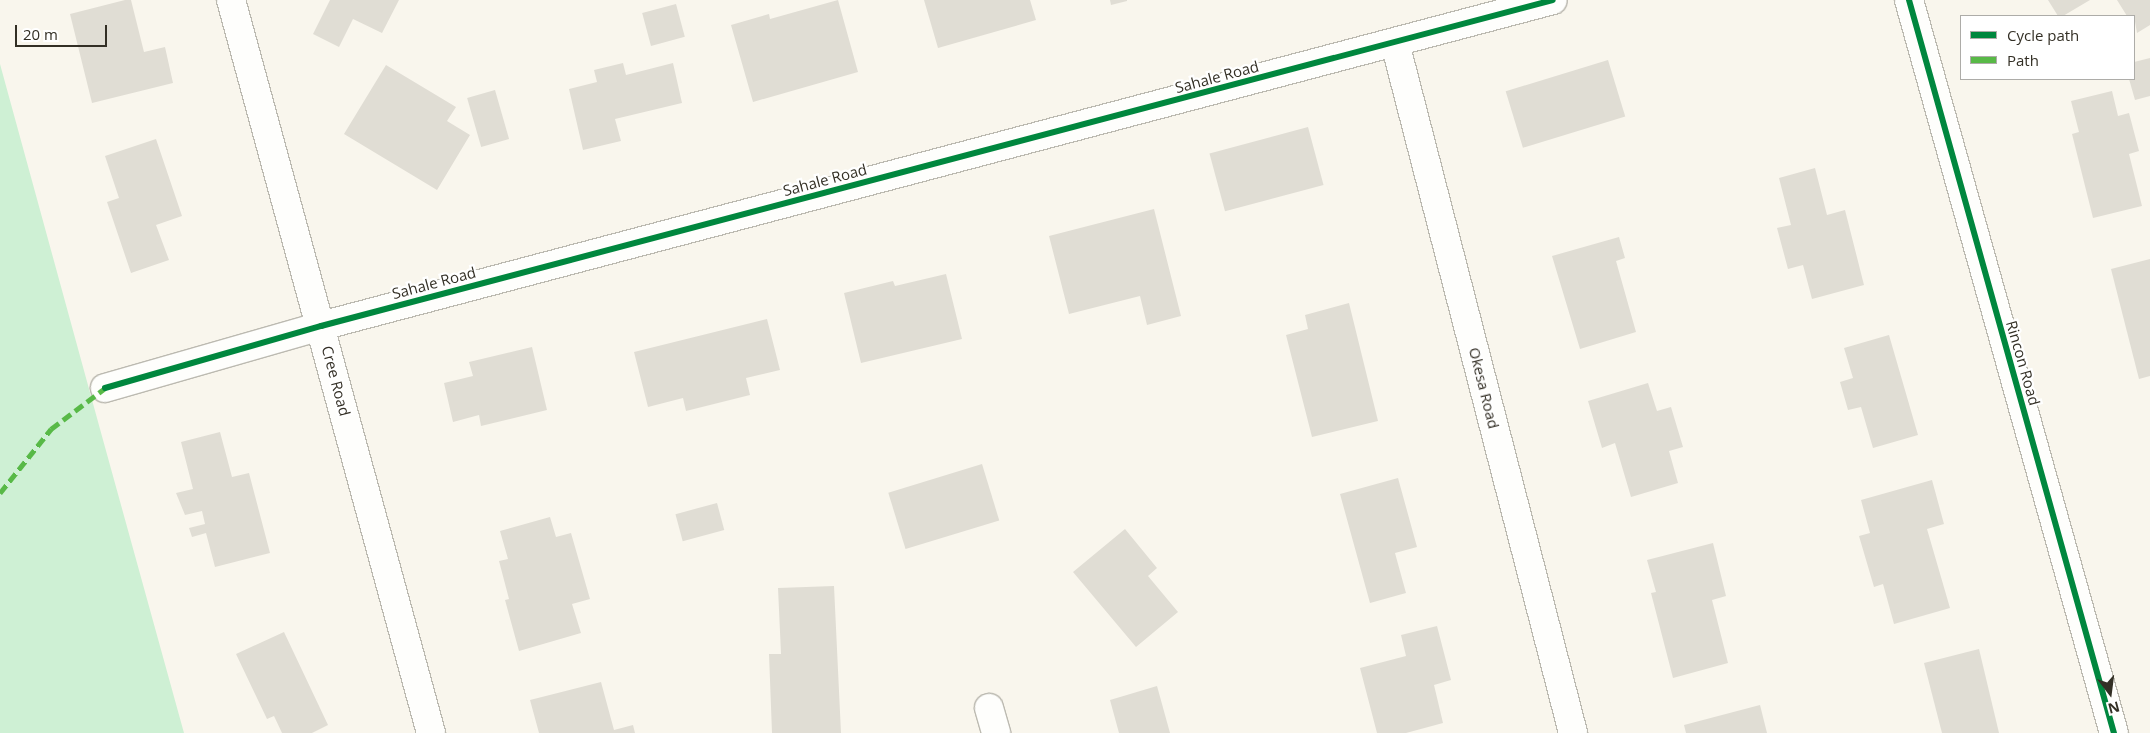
<!DOCTYPE html>
<style>
body{margin:0}
#map{position:relative;width:2150px;height:733px;overflow:hidden;background:#f9f6ed;font-family:"Open Sans",sans-serif}
div>[style]{position:absolute}
.green>*{inset:0;background:#cef0d4}
.building>*{inset:0;background:#e0ddd4;transform-origin:0 0}
.roads{filter:drop-shadow(1px 0 #bcbab1) drop-shadow(-1px 0 #bcbab1) drop-shadow(0 1px #bcbab1) drop-shadow(0 -1px #bcbab1)}
.minor>*{height:28px;margin:-14px;padding:0 14px;transform-origin:14px;border-radius:14px;background:#fefefc}
.quiet>*{height:5px;margin-top:-2.5px;transform-origin:0;background:repeating-linear-gradient(90deg,#58b947 0 10px,transparent 0 15px)}
.cycleway>*{height:6px;margin:-3px;padding:0 3px;transform-origin:3px;border-radius:3px;background:#00873e}
span{translate:-50% -50%;white-space:nowrap;text-align:center;line-height:1.15;-webkit-text-stroke:4.5px #fff;paint-order:stroke}
.street-label{font-size:15px;color:#332f25}
.legend{position:absolute;left:1960px;top:15px;width:175px;height:65px;box-sizing:border-box;background:#fff;border:1px solid #adaca8;margin:0;padding:6px 9px;list-style:none;font-size:15px;color:#332f25}
.legend li{display:flex;align-items:center;gap:10px;height:25px}
.legend b{width:25px;border:1px solid #adaca8}
.north{position:absolute;left:2085px;top:668px;width:50px;height:50px;-webkit-text-stroke:4px #fff;paint-order:stroke;rotate:165deg;font-size:14px;font-weight:700;line-height:20px;text-align:center;color:#332f25}
.north::after{content:'';display:block;margin:auto;width:18px;height:22px;background:#332f25;clip-path:polygon(50% 0,100% 100%,50% 72%,0 100%)}
.scale{position:absolute;left:15px;top:25px;width:92px;height:22px;box-sizing:border-box;border:2px solid #332f25;border-top:0;padding-left:6px;font-size:15px;line-height:18px;white-space:nowrap;color:#332f25;-webkit-text-stroke:4px #fff;paint-order:stroke}
</style>
<div id="map">
<div class="green">
<i style="clip-path:polygon(0 64px,100px 429px,184px 733px,0 733px)"></i>
</div>
<div class="building">
<i style="clip-path:polygon(125px 0,131px 0,144px 52px,165px 47px,173px 83px,92px 103px,70px 14px)"></i>
<i style="clip-path:polygon(330px 0,399px 0,382px 33px,353px 19px,339px 47px,313px 34px)"></i>
<i style="clip-path:polygon(838px 0,858px 72px,753px 102px,731px 25px,769px 14px,770px 19px)"></i>
<i style="clip-path:polygon(924px 0,1030px 0,1036px 20px,938px 48px)"></i>
<i style="clip-path:polygon(1110px 0,1127px 0,1127px 1px,1111px 5px)"></i>
<i style="clip-path:polygon(2048px 0,2090px 0,2063px 16px,2058px 16px)"></i>
<i style="clip-path:polygon(2117px 0,2150px 0,2150px 25px,2137px 33px,2134px 16px,2127px 16px)"></i>
<i style="left:676px;top:4px;width:34px;height:35px;rotate:75deg"></i>
<i style="clip-path:polygon(2150px 58px,2150px 96px,2135px 100px,2129px 79px,2134px 79px,2134px 62px)"></i>
<i style="left:1608px;top:60px;width:59px;height:107px;rotate:73deg"></i>
<i style="clip-path:polygon(623px 63px,626px 75px,673px 63px,682px 103px,615px 119px,621px 141px,583px 150px,569px 89px,597px 82px,594px 70px)"></i>
<i style="clip-path:polygon(386px 65px,456px 107px,447px 121px,470px 135px,437px 190px,344px 134px)"></i>
<i style="left:495px;top:90px;width:51px;height:29px;rotate:74deg"></i>
<i style="clip-path:polygon(2112px 91px,2118px 116px,2129px 113px,2139px 151px,2129px 154px,2142px 206px,2093px 218px,2072px 134px,2079px 132px,2071px 101px)"></i>
<i style="left:1308px;top:127px;width:60px;height:102px;rotate:75deg"></i>
<i style="clip-path:polygon(156px 139px,182px 216px,156px 225px,169px 260px,131px 273px,107px 202px,119px 198px,105px 156px)"></i>
<i style="clip-path:polygon(1815px 168px,1827px 215px,1845px 210px,1864px 285px,1812px 299px,1803px 265px,1788px 269px,1777px 228px,1791px 225px,1779px 178px)"></i>
<i style="clip-path:polygon(1154px 209px,1181px 316px,1147px 325px,1140px 296px,1069px 314px,1049px 236px)"></i>
<i style="clip-path:polygon(1619px 237px,1625px 258px,1616px 261px,1636px 332px,1580px 349px,1552px 256px)"></i>
<i style="clip-path:polygon(2150px 259px,2150px 376px,2139px 379px,2111px 269px)"></i>
<i style="clip-path:polygon(946px 274px,962px 339px,861px 363px,844px 293px,893px 281px,895px 286px)"></i>
<i style="clip-path:polygon(1349px 303px,1378px 421px,1312px 437px,1286px 335px,1308px 329px,1305px 315px)"></i>
<i style="clip-path:polygon(767px 319px,780px 370px,746px 378px,750px 395px,686px 411px,683px 398px,648px 407px,634px 352px)"></i>
<i style="clip-path:polygon(1889px 335px,1918px 435px,1873px 448px,1861px 407px,1848px 410px,1840px 382px,1853px 378px,1844px 348px)"></i>
<i style="clip-path:polygon(532px 347px,547px 410px,481px 426px,479px 415px,453px 422px,444px 383px,473px 376px,469px 362px)"></i>
<i style="clip-path:polygon(1648px 383px,1657px 411px,1671px 407px,1683px 447px,1669px 451px,1678px 483px,1631px 497px,1615px 443px,1602px 448px,1588px 401px)"></i>
<i style="clip-path:polygon(220px 432px,232px 477px,249px 473px,270px 553px,215px 567px,206px 533px,192px 537px,189px 528px,205px 524px,202px 511px,185px 515px,176px 493px,193px 489px,181px 442px)"></i>
<i style="left:982px;top:464px;width:59px;height:98px;rotate:73deg"></i>
<i style="clip-path:polygon(1398px 478px,1417px 547px,1395px 553px,1406px 593px,1370px 603px,1340px 494px)"></i>
<i style="clip-path:polygon(1932px 480px,1944px 524px,1927px 529px,1950px 608px,1894px 624px,1883px 584px,1874px 587px,1859px 536px,1870px 533px,1861px 500px)"></i>
<i style="left:717px;top:503px;width:28px;height:43px;rotate:75deg"></i>
<i style="clip-path:polygon(550px 517px,556px 537px,571px 533px,590px 599px,572px 604px,581px 633px,519px 651px,505px 600px,509px 599px,499px 561px,508px 559px,500px 531px)"></i>
<i style="clip-path:polygon(1125px 529px,1157px 568px,1148px 576px,1178px 612px,1136px 647px,1073px 572px)"></i>
<i style="clip-path:polygon(1713px 543px,1726px 596px,1712px 600px,1728px 663px,1673px 678px,1651px 593px,1656px 592px,1647px 560px)"></i>
<i style="clip-path:polygon(834px 586px,841px 733px,772px 733px,769px 654px,781px 654px,778px 588px)"></i>
<i style="clip-path:polygon(1437px 626px,1451px 680px,1434px 685px,1443px 723px,1406px 733px,1377px 733px,1360px 668px,1406px 656px,1401px 635px)"></i>
<i style="clip-path:polygon(284px 632px,328px 725px,312px 733px,282px 733px,274px 716px,267px 719px,236px 654px)"></i>
<i style="clip-path:polygon(1979px 649px,1999px 733px,1942px 733px,1924px 663px)"></i>
<i style="clip-path:polygon(601px 682px,614px 730px,633px 725px,635px 733px,539px 733px,530px 700px)"></i>
<i style="clip-path:polygon(1157px 686px,1170px 733px,1119px 733px,1110px 700px)"></i>
<i style="clip-path:polygon(1760px 705px,1767px 733px,1686px 733px,1684px 725px)"></i>
</div>
<div class="roads">
<div class="minor">
<i style="left:231px;top:0;width:760px;rotate:74.74deg"></i>
<i style="left:1909px;top:0;width:761px;rotate:74.38deg"></i>
<i style="left:1395px;top:43px;width:713px;rotate:75.53deg"></i>
<i style="left:105px;top:388px;width:225px;rotate:-16deg"></i>
<i style="left:321px;top:326px;width:1274px;rotate:-14.82deg"></i>
<i style="left:989px;top:708px;width:26px;rotate:74deg"></i>
</div>
</div>
<div class="quiet">
<i style="left:0;top:493px;width:82px;rotate:-51.4deg"></i>
<i style="left:51px;top:429px;width:68px;rotate:-37.2deg"></i>
</div>
<div class="cycleway">
<i style="left:1909px;top:0;width:761px;rotate:74.38deg"></i>
<i style="left:105px;top:388px;width:225px;rotate:-16deg"></i>
<i style="left:321px;top:326px;width:1274px;rotate:-14.82deg"></i>
</div>
<div class="street-label">
<span style="left:1217px;top:77px;rotate:-15deg">Sahale Road</span>
<span style="left:825px;top:180px;rotate:-15deg">Sahale Road</span>
<span style="left:434px;top:283px;rotate:-15deg">Sahale Road</span>
<span style="left:2023px;top:363px;rotate:74deg">Rincon Road</span>
<span style="left:336px;top:381px;rotate:75deg">Cree Road</span>
<span style="left:1484px;top:388px;rotate:76deg">Okesa Road</span>
</div>
<ul class="legend">
<li><b style="height:6px;background:#00873e"></b>Cycle path</li>
<li><b style="height:6px;background:#58b947"></b>Path</li>
</ul>
<div class="north">N</div>
<div class="scale">20 m</div>
</div>
